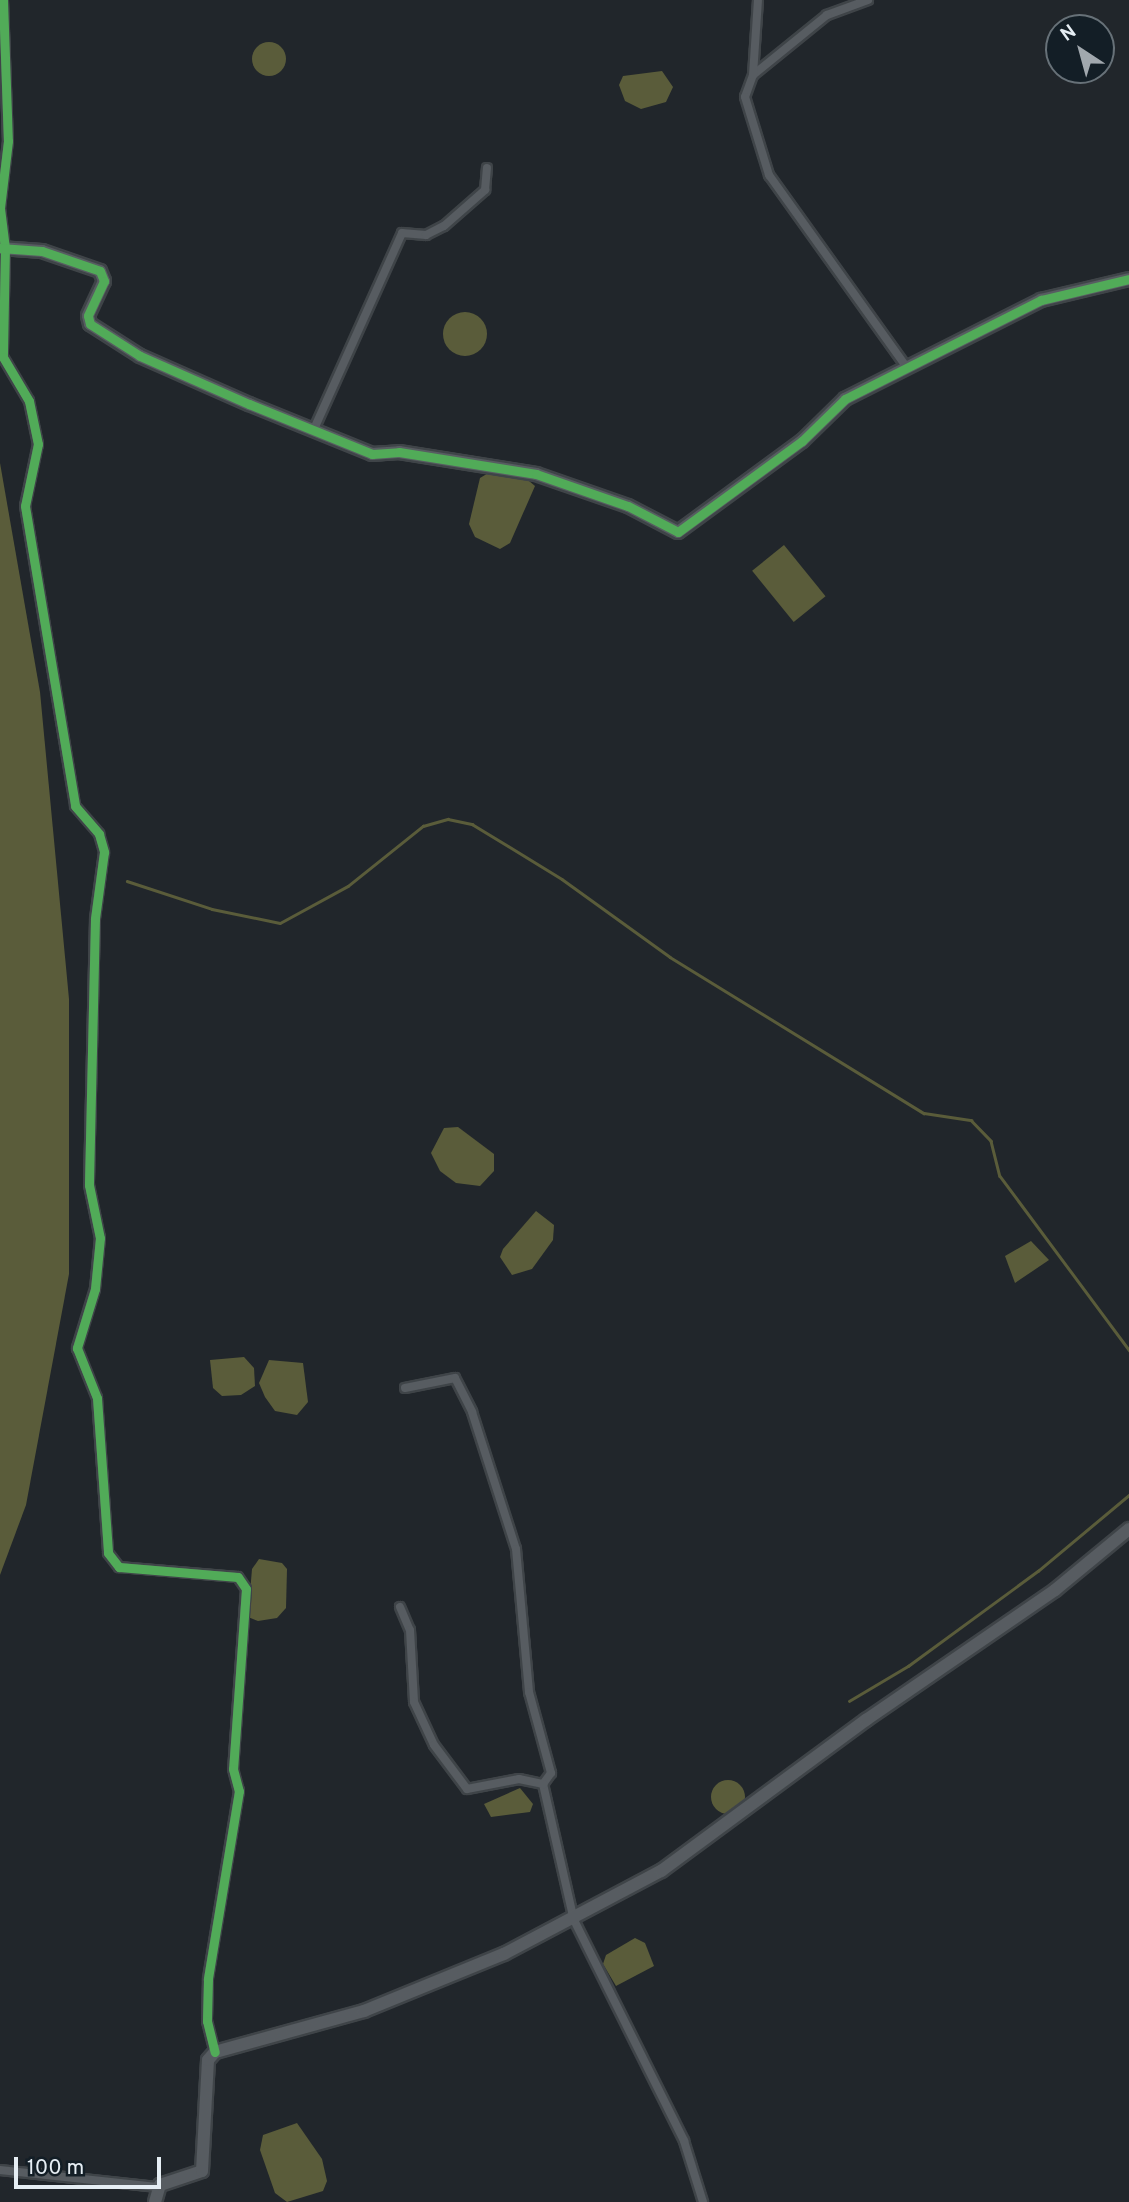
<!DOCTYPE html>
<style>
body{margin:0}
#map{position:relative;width:1129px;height:2202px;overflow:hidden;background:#21262b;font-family:Overpass,sans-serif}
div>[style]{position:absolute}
.water>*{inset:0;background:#5a5c3a;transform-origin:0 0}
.round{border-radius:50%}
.stream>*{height:2.5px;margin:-1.25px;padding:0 1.25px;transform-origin:1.25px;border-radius:1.25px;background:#5a5c3a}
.roads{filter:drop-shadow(2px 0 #3f4448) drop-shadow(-2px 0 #3f4448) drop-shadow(0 2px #3f4448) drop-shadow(0 -2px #3f4448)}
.street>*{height:8px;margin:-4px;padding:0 4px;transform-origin:4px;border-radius:4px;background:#575c61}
.secondary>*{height:12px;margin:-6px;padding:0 6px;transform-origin:6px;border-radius:6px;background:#575c61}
.cycleway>*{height:9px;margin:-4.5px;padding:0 4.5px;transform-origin:4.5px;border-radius:4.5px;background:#51ab58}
span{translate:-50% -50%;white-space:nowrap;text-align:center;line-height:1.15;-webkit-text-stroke:7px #131e26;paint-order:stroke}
.north{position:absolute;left:1045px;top:14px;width:70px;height:70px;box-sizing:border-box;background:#131e26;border:2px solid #677178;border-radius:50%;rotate:324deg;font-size:19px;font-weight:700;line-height:28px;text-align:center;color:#e6eef4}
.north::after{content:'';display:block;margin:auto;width:24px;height:32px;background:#a1a8ae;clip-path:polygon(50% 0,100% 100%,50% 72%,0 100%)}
.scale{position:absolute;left:14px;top:2157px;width:147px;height:32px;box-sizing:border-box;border:4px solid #e6eef4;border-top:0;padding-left:9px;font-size:21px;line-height:24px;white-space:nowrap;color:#e6eef4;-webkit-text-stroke:5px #131e26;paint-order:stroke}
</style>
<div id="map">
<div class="water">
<i class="round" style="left:252px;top:42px;width:34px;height:34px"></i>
<i style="clip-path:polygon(662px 71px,673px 87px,666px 102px,641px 109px,625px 101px,619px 85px,623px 76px)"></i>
<i class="round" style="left:443px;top:312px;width:44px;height:44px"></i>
<i style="clip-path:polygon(0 463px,40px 692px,69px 999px,69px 1274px,26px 1505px,0 1575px)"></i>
<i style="clip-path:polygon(490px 472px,522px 475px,535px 486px,510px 543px,500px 549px,475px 537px,469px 524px,480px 478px)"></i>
<i style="left:784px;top:545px;width:66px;height:41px;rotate:51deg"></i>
<i style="clip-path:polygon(458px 1127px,494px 1154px,494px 1171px,480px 1186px,456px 1183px,440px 1171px,431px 1153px,444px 1128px)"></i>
<i style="clip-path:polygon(536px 1211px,554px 1225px,553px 1240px,532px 1269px,512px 1275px,500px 1257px,503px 1249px)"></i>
<i style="clip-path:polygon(1031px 1241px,1049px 1260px,1015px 1283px,1005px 1256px)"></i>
<i style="clip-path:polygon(244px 1357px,254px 1368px,255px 1386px,241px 1395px,222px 1396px,213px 1388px,210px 1360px)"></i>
<i style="clip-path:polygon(269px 1360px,303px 1363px,308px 1402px,297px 1415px,275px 1411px,265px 1397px,259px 1383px)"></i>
<i style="clip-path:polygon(259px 1559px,282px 1563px,287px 1569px,286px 1608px,277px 1618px,258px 1621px,248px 1617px,252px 1569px)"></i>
<i class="round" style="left:711px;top:1780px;width:34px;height:34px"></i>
<i style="clip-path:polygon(520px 1788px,533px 1804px,530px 1812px,491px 1817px,484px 1804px)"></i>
<i style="clip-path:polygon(635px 1938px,645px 1943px,654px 1966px,616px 1986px,603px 1964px,606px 1955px)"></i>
<i style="clip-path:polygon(297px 2123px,322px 2159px,327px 2181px,323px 2191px,287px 2202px,275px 2193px,260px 2150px,263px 2135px)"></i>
</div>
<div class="stream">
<i style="left:127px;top:881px;width:89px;rotate:18.2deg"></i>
<i style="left:212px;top:909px;width:69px;rotate:11.6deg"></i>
<i style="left:280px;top:923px;width:77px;rotate:-28.6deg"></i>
<i style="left:348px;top:886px;width:96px;rotate:-38.7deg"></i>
<i style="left:423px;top:826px;width:26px;rotate:-16deg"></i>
<i style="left:448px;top:819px;width:25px;rotate:12deg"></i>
<i style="left:472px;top:824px;width:105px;rotate:31.4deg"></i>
<i style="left:562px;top:879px;width:133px;rotate:35.8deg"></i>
<i style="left:670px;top:957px;width:298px;rotate:31.6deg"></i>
<i style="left:924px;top:1113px;width:48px;rotate:8.5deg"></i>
<i style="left:971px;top:1120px;width:29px;rotate:46deg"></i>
<i style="left:991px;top:1141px;width:36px;rotate:76deg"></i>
<i style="left:1000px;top:1176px;width:217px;rotate:53.4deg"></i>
<i style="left:849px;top:1701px;width:69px;rotate:-30.7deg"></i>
<i style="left:908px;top:1666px;width:161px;rotate:-36.2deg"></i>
<i style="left:1038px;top:1571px;width:119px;rotate:-39.9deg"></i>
</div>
<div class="roads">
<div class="street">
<i style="left:3px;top:0;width:141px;rotate:88deg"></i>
<i style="left:8px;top:141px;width:67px;rotate:96.8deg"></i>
<i style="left:0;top:208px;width:40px;rotate:82.9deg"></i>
<i style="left:5px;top:248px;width:109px;rotate:91.1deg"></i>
<i style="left:3px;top:357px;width:51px;rotate:59.4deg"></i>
<i style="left:29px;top:401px;width:44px;rotate:78.2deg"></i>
<i style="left:38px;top:444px;width:63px;rotate:101.8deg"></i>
<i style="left:25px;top:506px;width:304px;rotate:80.5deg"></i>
<i style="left:75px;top:806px;width:37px;rotate:49deg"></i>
<i style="left:99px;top:834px;width:19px;rotate:74deg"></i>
<i style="left:104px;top:852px;width:68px;rotate:97.7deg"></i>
<i style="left:95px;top:919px;width:266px;rotate:91.3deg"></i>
<i style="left:89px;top:1185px;width:54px;rotate:78.3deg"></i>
<i style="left:100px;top:1238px;width:51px;rotate:95.6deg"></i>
<i style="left:95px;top:1289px;width:62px;rotate:107deg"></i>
<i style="left:77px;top:1348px;width:54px;rotate:68.2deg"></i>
<i style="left:97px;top:1398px;width:155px;rotate:85.9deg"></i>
<i style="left:108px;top:1553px;width:18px;rotate:52deg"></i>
<i style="left:119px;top:1567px;width:119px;rotate:4.8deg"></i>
<i style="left:238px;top:1577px;width:14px;rotate:56deg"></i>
<i style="left:246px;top:1589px;width:180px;rotate:94.1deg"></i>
<i style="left:233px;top:1769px;width:23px;rotate:75deg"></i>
<i style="left:239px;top:1791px;width:191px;rotate:99.4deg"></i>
<i style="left:208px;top:1979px;width:42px;rotate:91.4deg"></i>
<i style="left:207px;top:2021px;width:32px;rotate:76deg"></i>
<i style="left:868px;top:0;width:44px;rotate:159.9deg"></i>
<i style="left:827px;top:15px;width:95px;rotate:141deg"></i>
<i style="left:753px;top:75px;width:23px;rotate:110deg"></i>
<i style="left:745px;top:97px;width:82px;rotate:72.9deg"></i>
<i style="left:769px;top:175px;width:234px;rotate:54.4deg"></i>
<i style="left:753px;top:75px;width:75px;rotate:-86.2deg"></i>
<i style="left:314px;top:429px;width:215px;rotate:-65.8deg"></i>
<i style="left:402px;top:233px;width:24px;rotate:5deg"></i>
<i style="left:426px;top:235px;width:20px;rotate:-27deg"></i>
<i style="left:444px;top:226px;width:55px;rotate:-41.3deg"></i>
<i style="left:485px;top:190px;width:22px;rotate:-85deg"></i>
<i style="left:405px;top:1388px;width:51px;rotate:-11.3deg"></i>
<i style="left:455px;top:1378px;width:38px;rotate:63deg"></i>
<i style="left:472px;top:1412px;width:144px;rotate:72.2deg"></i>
<i style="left:516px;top:1549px;width:144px;rotate:84.8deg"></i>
<i style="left:529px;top:1692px;width:84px;rotate:74.8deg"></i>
<i style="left:551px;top:1773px;width:14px;rotate:126deg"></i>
<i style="left:543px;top:1784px;width:139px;rotate:77.2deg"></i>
<i style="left:574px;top:1920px;width:247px;rotate:63.5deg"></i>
<i style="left:684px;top:2141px;width:64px;rotate:72.7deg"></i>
<i style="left:400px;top:1607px;width:25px;rotate:67deg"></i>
<i style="left:410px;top:1630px;width:72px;rotate:86.8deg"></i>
<i style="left:414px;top:1702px;width:47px;rotate:65.1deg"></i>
<i style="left:434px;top:1745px;width:55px;rotate:53.1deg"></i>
<i style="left:467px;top:1789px;width:53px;rotate:-10.9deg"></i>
<i style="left:519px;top:1779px;width:25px;rotate:12deg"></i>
<i style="left:0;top:2170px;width:158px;rotate:6.2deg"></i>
</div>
<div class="secondary">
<i style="left:0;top:248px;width:42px;rotate:4.1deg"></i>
<i style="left:42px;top:251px;width:61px;rotate:19deg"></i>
<i style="left:100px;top:271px;width:11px;rotate:68deg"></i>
<i style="left:104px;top:281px;width:38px;rotate:115deg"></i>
<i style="left:88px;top:316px;width:8px;rotate:76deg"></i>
<i style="left:90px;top:324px;width:59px;rotate:32.6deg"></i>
<i style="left:140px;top:356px;width:119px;rotate:23.8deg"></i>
<i style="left:249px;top:404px;width:133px;rotate:22.1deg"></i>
<i style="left:372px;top:454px;width:27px;rotate:-4deg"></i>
<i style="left:399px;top:452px;width:139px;rotate:9.1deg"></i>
<i style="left:536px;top:474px;width:97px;rotate:19.2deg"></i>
<i style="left:628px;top:506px;width:56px;rotate:27.5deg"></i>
<i style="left:678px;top:532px;width:154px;rotate:-36.3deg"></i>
<i style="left:802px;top:441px;width:60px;rotate:-44.3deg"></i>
<i style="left:845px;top:399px;width:220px;rotate:-26.8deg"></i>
<i style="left:1041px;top:300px;width:90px;rotate:-13.4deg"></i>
<i style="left:155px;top:2202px;width:18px;rotate:-74deg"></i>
<i style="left:160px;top:2185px;width:44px;rotate:-18.4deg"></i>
<i style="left:202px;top:2171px;width:111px;rotate:-86.9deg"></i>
<i style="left:208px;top:2060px;width:11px;rotate:-49deg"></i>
<i style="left:215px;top:2052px;width:155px;rotate:-15.4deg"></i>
<i style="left:364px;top:2011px;width:151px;rotate:-22.2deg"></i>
<i style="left:504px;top:1954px;width:178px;rotate:-27.9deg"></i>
<i style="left:661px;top:1871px;width:255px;rotate:-36.4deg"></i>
<i style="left:866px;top:1720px;width:229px;rotate:-34.5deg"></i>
<i style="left:1055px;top:1590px;width:96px;rotate:-39.5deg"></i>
</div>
</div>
<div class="cycleway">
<i style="left:3px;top:0;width:141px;rotate:88deg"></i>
<i style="left:8px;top:141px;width:67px;rotate:96.8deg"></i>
<i style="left:0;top:208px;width:40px;rotate:82.9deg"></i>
<i style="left:5px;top:248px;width:109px;rotate:91.1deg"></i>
<i style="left:3px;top:357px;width:51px;rotate:59.4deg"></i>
<i style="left:29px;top:401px;width:44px;rotate:78.2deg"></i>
<i style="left:38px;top:444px;width:63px;rotate:101.8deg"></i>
<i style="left:25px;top:506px;width:304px;rotate:80.5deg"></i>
<i style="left:75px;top:806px;width:37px;rotate:49deg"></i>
<i style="left:99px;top:834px;width:19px;rotate:74deg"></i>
<i style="left:104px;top:852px;width:68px;rotate:97.7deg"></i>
<i style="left:95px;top:919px;width:266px;rotate:91.3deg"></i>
<i style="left:89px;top:1185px;width:54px;rotate:78.3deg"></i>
<i style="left:100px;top:1238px;width:51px;rotate:95.6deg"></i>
<i style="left:95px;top:1289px;width:62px;rotate:107deg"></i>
<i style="left:77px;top:1348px;width:54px;rotate:68.2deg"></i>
<i style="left:97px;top:1398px;width:155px;rotate:85.9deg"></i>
<i style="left:108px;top:1553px;width:18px;rotate:52deg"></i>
<i style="left:119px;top:1567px;width:119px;rotate:4.8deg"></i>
<i style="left:238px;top:1577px;width:14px;rotate:56deg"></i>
<i style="left:246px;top:1589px;width:180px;rotate:94.1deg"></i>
<i style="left:233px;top:1769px;width:23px;rotate:75deg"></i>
<i style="left:239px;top:1791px;width:191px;rotate:99.4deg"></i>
<i style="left:208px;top:1979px;width:42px;rotate:91.4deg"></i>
<i style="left:207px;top:2021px;width:32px;rotate:76deg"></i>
<i style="left:0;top:248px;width:42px;rotate:4.1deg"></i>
<i style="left:42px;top:251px;width:61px;rotate:19deg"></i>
<i style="left:100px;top:271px;width:11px;rotate:68deg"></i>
<i style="left:104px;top:281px;width:38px;rotate:115deg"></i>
<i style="left:88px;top:316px;width:8px;rotate:76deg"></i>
<i style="left:90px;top:324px;width:59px;rotate:32.6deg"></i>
<i style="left:140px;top:356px;width:119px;rotate:23.8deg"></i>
<i style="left:249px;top:404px;width:133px;rotate:22.1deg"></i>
<i style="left:372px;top:454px;width:27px;rotate:-4deg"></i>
<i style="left:399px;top:452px;width:139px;rotate:9.1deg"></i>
<i style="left:536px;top:474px;width:97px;rotate:19.2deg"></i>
<i style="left:628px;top:506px;width:56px;rotate:27.5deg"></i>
<i style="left:678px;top:532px;width:154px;rotate:-36.3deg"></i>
<i style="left:802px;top:441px;width:60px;rotate:-44.3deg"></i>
<i style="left:845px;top:399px;width:220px;rotate:-26.8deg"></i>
<i style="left:1041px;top:300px;width:90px;rotate:-13.4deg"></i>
</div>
<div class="north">N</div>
<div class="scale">100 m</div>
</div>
